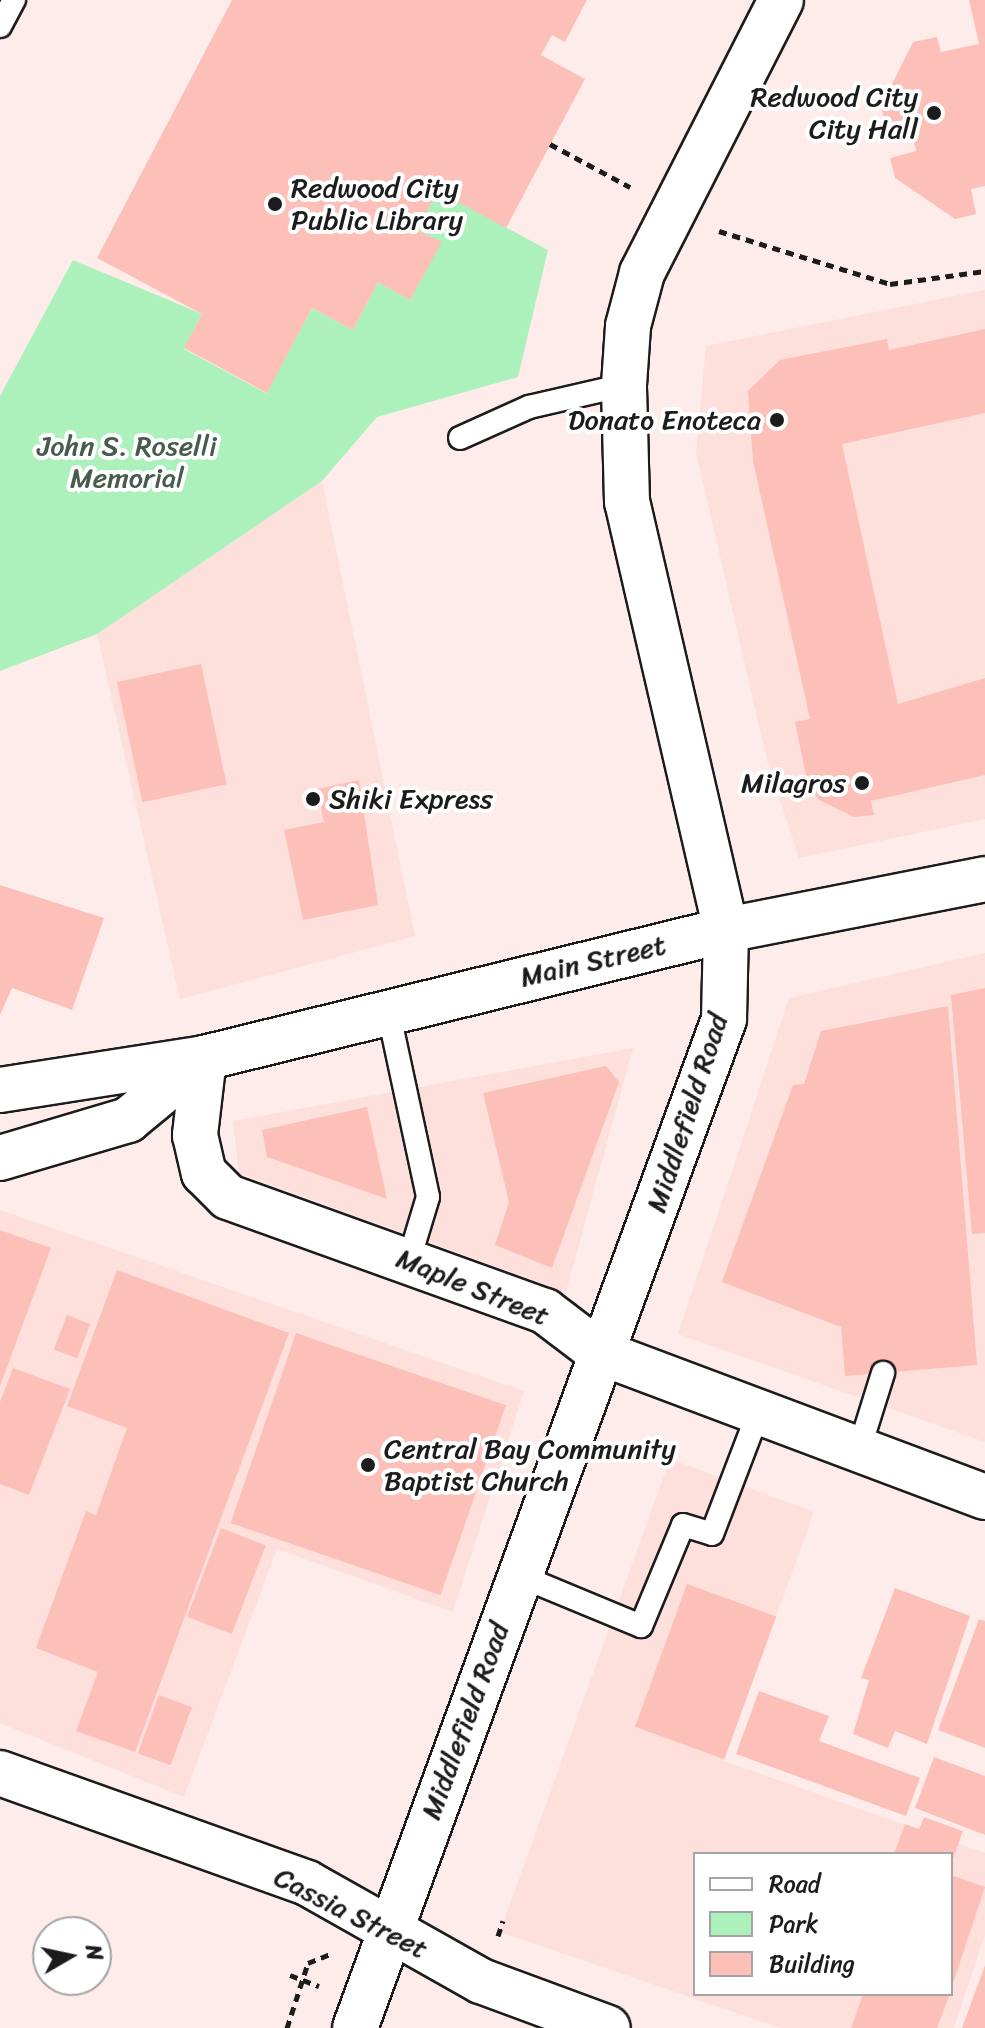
<!DOCTYPE html>
<style>
body{margin:0}
#map{position:relative;width:985px;height:2028px;overflow:hidden;background:#feecea;font-family:Sriracha,sans-serif}
div>[style]{position:absolute}
.built>*{inset:0;background:#fddfdb}
.green>*{inset:0;background:#acf1bc}
.building>*{inset:0;background:#fcc0b9;transform-origin:0 0}
.path>*{height:5px;margin-top:-2.5px;transform-origin:0;background:repeating-linear-gradient(90deg,#1c1c1c 0 8px,transparent 0 14px)}
.roads{filter:drop-shadow(2px 0 #1c1c1c) drop-shadow(-2px 0 #1c1c1c) drop-shadow(0 2px #1c1c1c) drop-shadow(0 -2px #1c1c1c)}
.service>*{height:22px;margin:-11px;padding:0 11px;transform-origin:11px;border-radius:11px;background:#fff}
.minor>*{height:44px;margin:-22px;padding:0 22px;transform-origin:22px;border-radius:22px;background:#fff}
.tertiary>*{height:44px;margin:-22px;padding:0 22px;transform-origin:22px;border-radius:22px;background:#fff}
.secondary>*{height:44px;margin:-22px;padding:0 22px;transform-origin:22px;border-radius:22px;background:#fff}
.dots>*{width:22px;height:22px;translate:-50% -50%;box-sizing:border-box;border:4px solid #fff;border-radius:50%}
span{translate:-50% -50%;white-space:nowrap;text-align:center;line-height:1.15;-webkit-text-stroke:8px #fff;paint-order:stroke}
.poi-label{font-size:28px;color:#1c1c1c}
.right{translate:-100% -50%;text-align:right}
.left{translate:0 -50%;text-align:left}
.park-label{font-size:28px;color:#475c4c}
.street-label{font-size:28px;color:#1c1c1c}
.legend{position:absolute;left:693px;top:1852px;width:260px;height:144px;box-sizing:border-box;background:#fff;border:2px solid #a4a4a4;margin:0;padding:10px 14px;list-style:none;font-size:24px;color:#1c1c1c}
.legend li{display:flex;align-items:center;gap:16px;height:40px}
.legend b{width:40px;border:2px solid #a4a4a4}
.north{position:absolute;left:32px;top:1916px;width:80px;height:80px;box-sizing:border-box;background:#fff;border:2px solid #a4a4a4;border-radius:50%;rotate:81deg;font-size:22px;font-weight:700;line-height:32px;text-align:center;color:#1c1c1c}
.north::after{content:'';display:block;margin:auto;width:28px;height:36px;background:#1c1c1c;clip-path:polygon(50% 0,100% 100%,50% 72%,0 100%)}
</style>
<div id="map">
<div class="built">
<i style="clip-path:polygon(985px 290px,985px 819px,799px 858px,767px 760px,696px 452px,706px 346px)"></i>
<i style="clip-path:polygon(322px 481px,415px 936px,180px 999px,97px 634px)"></i>
<i style="clip-path:polygon(985px 953px,985px 1442px,678px 1334px,789px 998px)"></i>
<i style="clip-path:polygon(633px 1048px,566px 1292px,239px 1173px,233px 1121px)"></i>
<i style="clip-path:polygon(0 1210px,524px 1391px,453px 1612px,277px 1549px,184px 1797px,0 1723px)"></i>
<i style="clip-path:polygon(evenodd,670px 1459px,814px 1512px,724px 1761px,985px 1853px,985px 1935px,954px 2028px,781px 2028px,500px 1932px,670px 1459px,695px 1854px,951px 1854px,951px 1994px,695px 1994px,695px 1854px)"></i>
</div>
<div class="green">
<i style="clip-path:polygon(438px 191px,548px 250px,518px 377px,377px 417px,322px 481px,97px 634px,0 671px,0 396px,73px 260px,202px 314px,184px 349px,266px 393px,312px 308px,353px 330px,378px 282px,410px 300px,441px 242px,417px 230px)"></i>
</div>
<div class="building">
<i style="clip-path:polygon(232px 0,587px 0,565px 42px,552px 35px,541px 55px,585px 79px,506px 228px,438px 191px,417px 230px,442px 242px,410px 300px,378px 282px,353px 330px,312px 308px,267px 393px,184px 348px,202px 314px,97px 258px)"></i>
<i style="clip-path:polygon(969px 0,985px 0,985px 186px,971px 189px,976px 214px,955px 219px,895px 178px,890px 158px,916px 151px,909px 119px,885px 124px,881px 106px,913px 42px,937px 37px,941px 52px,979px 44px)"></i>
<i style="clip-path:polygon(985px 329px,985px 413px,842px 444px,898px 704px,985px 678px,985px 775px,871px 801px,874px 815px,854px 817px,819px 800px,808px 785px,795px 722px,810px 719px,753px 461px,748px 391px,780px 360px,887px 339px,889px 350px)"></i>
<i style="left:201px;top:664px;width:123px;height:86px;rotate:78deg"></i>
<i style="clip-path:polygon(359px 780px,378px 905px,303px 920px,284px 830px,324px 822px,317px 789px)"></i>
<i style="clip-path:polygon(0 885px,104px 918px,72px 1010px,12px 988px,0 1015px)"></i>
<i style="clip-path:polygon(985px 988px,985px 1233px,972px 1234px,951px 995px)"></i>
<i style="clip-path:polygon(948px 1006px,977px 1365px,845px 1376px,841px 1327px,722px 1282px,793px 1085px,804px 1084px,821px 1031px)"></i>
<i style="clip-path:polygon(606px 1066px,619px 1082px,552px 1268px,495px 1245px,509px 1202px,483px 1093px)"></i>
<i style="clip-path:polygon(367px 1107px,387px 1199px,267px 1157px,262px 1130px)"></i>
<i style="clip-path:polygon(0 1230px,51px 1248px,0 1386px)"></i>
<i style="clip-path:polygon(117px 1270px,289px 1333px,135px 1752px,76px 1731px,98px 1672px,36px 1648px,86px 1511px,96px 1515px,127px 1428px,67px 1406px)"></i>
<i style="left:67px;top:1315px;width:25px;height:37px;rotate:21deg"></i>
<i style="left:296px;top:1333px;width:222px;height:201px;rotate:19deg"></i>
<i style="clip-path:polygon(13px 1368px,70px 1389px,29px 1495px,0 1484px,0 1402px)"></i>
<i style="left:221px;top:1528px;width:48px;height:95px;rotate:21deg"></i>
<i style="left:687px;top:1584px;width:95px;height:152px;rotate:20deg"></i>
<i style="clip-path:polygon(895px 1588px,970px 1616px,927px 1744px,895px 1731px,888px 1748px,853px 1734px,869px 1680px,861px 1678px)"></i>
<i style="clip-path:polygon(979px 1619px,985px 1621px,985px 1748px,938px 1730px)"></i>
<i style="clip-path:polygon(759px 1691px,829px 1716px,819px 1741px,920px 1778px,906px 1816px,736px 1754px)"></i>
<i style="left:159px;top:1695px;width:35px;height:62px;rotate:20deg"></i>
<i style="clip-path:polygon(934px 1757px,985px 1776px,985px 1835px,915px 1808px)"></i>
<i style="clip-path:polygon(924px 1817px,963px 1831px,951px 1865px,951px 1854px,894px 1854px,905px 1824px,919px 1829px)"></i>
<i style="clip-path:polygon(951px 1875px,985px 1887px,951px 1989px)"></i>
<i style="clip-path:polygon(985px 1965px,985px 2028px,962px 2028px)"></i>
<i style="clip-path:polygon(863px 1994px,950px 1994px,937px 2028px,851px 2028px)"></i>
</div>
<div class="path">
<i style="left:550px;top:144px;width:91px;rotate:28.3deg"></i>
<i style="left:719px;top:231px;width:179px;rotate:17.2deg"></i>
<i style="left:890px;top:284px;width:96px;rotate:-7.8deg"></i>
<i style="left:498px;top:1936px;width:16px;rotate:-72deg"></i>
<i style="left:290px;top:1975px;width:31px;rotate:21deg"></i>
<i style="left:287px;top:2028px;width:68px;rotate:-72.1deg"></i>
<i style="left:308px;top:1963px;width:24px;rotate:-22deg"></i>
</div>
<div class="roads">
<div class="service">
<i style="left:0;top:26px;width:30px;rotate:-62deg"></i>
<i style="left:460px;top:438px;width:76px;rotate:-24.2deg"></i>
<i style="left:529px;top:407px;width:98px;rotate:-13deg"></i>
<i style="left:388px;top:1010px;width:191px;rotate:77.9deg"></i>
<i style="left:428px;top:1197px;width:66px;rotate:106.8deg"></i>
<i style="left:858px;top:1453px;width:84px;rotate:-72.6deg"></i>
<i style="left:520px;top:1576px;width:131px;rotate:22.5deg"></i>
<i style="left:641px;top:1626px;width:109px;rotate:-67.4deg"></i>
<i style="left:683px;top:1525px;width:30px;rotate:17deg"></i>
<i style="left:712px;top:1534px;width:126px;rotate:-69.1deg"></i>
</div>
<div class="minor">
<i style="left:599px;top:1352px;width:412px;rotate:20.6deg"></i>
<i style="left:0;top:1773px;width:326px;rotate:19.7deg"></i>
<i style="left:307px;top:1883px;width:200px;rotate:29.4deg"></i>
<i style="left:481px;top:1981px;width:135px;rotate:20.3deg"></i>
</div>
<div class="tertiary">
<i style="left:204px;top:1058px;width:78px;rotate:96.7deg"></i>
<i style="left:195px;top:1135px;width:39px;rotate:77deg"></i>
<i style="left:204px;top:1173px;width:34px;rotate:45deg"></i>
<i style="left:228px;top:1197px;width:337px;rotate:19.8deg"></i>
<i style="left:545px;top:1311px;width:68px;rotate:37.2deg"></i>
<i style="left:0;top:1090px;width:206px;rotate:-8.9deg"></i>
<i style="left:204px;top:1058px;width:537px;rotate:-13.78deg"></i>
<i style="left:726px;top:930px;width:264px;rotate:-11.1deg"></i>
<i style="left:0;top:1158px;width:134px;rotate:-16.5deg"></i>
<i style="left:128px;top:1120px;width:96px;rotate:-39.5deg"></i>
</div>
<div class="secondary">
<i style="left:355px;top:2028px;width:1074px;rotate:-69.91deg"></i>
<i style="left:724px;top:1019px;width:89px;rotate:-88.7deg"></i>
<i style="left:726px;top:930px;width:439px;rotate:-103deg"></i>
<i style="left:627px;top:502px;width:117px;rotate:-91.5deg"></i>
<i style="left:624px;top:385px;width:59px;rotate:-86.1deg"></i>
<i style="left:628px;top:326px;width:55px;rotate:-75.2deg"></i>
<i style="left:642px;top:273px;width:306px;rotate:-63deg"></i>
</div>
</div>
<div class="dots">
<i style="left:934px;top:113px;background:#1c1c1c"></i>
<i style="left:275px;top:204px;background:#1c1c1c"></i>
<i style="left:777px;top:420px;background:#1c1c1c"></i>
<i style="left:862px;top:783px;background:#1c1c1c"></i>
<i style="left:313px;top:799px;background:#1c1c1c"></i>
<i style="left:368px;top:1465px;background:#1c1c1c"></i>
</div>
<div class="poi-label">
<span class="right" style="left:918px;top:113px">Redwood City<br>City Hall</span>
<span class="left" style="left:291px;top:204px">Redwood City<br>Public Library</span>
<span class="right" style="left:761px;top:420px">Donato Enoteca</span>
<span class="right" style="left:846px;top:783px">Milagros</span>
<span class="left" style="left:329px;top:799px">Shiki Express</span>
<span class="left" style="left:384px;top:1465px">Central Bay Community<br>Baptist Church</span>
</div>
<div class="park-label">
<span style="left:127px;top:462px">John S. Roselli<br>Memorial</span>
</div>
<div class="street-label">
<span style="left:593px;top:961px;rotate:-13deg">Main Street</span>
<span style="left:687px;top:1113px;rotate:-72deg">Middlefield Road</span>
<span style="left:473px;top:1287px;rotate:22deg">Maple Street</span>
<span style="left:465px;top:1721px;rotate:-70deg">Middlefield Road</span>
<span style="left:351px;top:1913px;rotate:27deg">Cassia Street</span>
</div>
<ul class="legend">
<li><b style="height:10px;background:#fff"></b>Road</li>
<li><b style="height:22px;background:#acf1bc"></b>Park</li>
<li><b style="height:22px;background:#fcc0b9"></b>Building</li>
</ul>
<div class="north">N</div>
</div>
